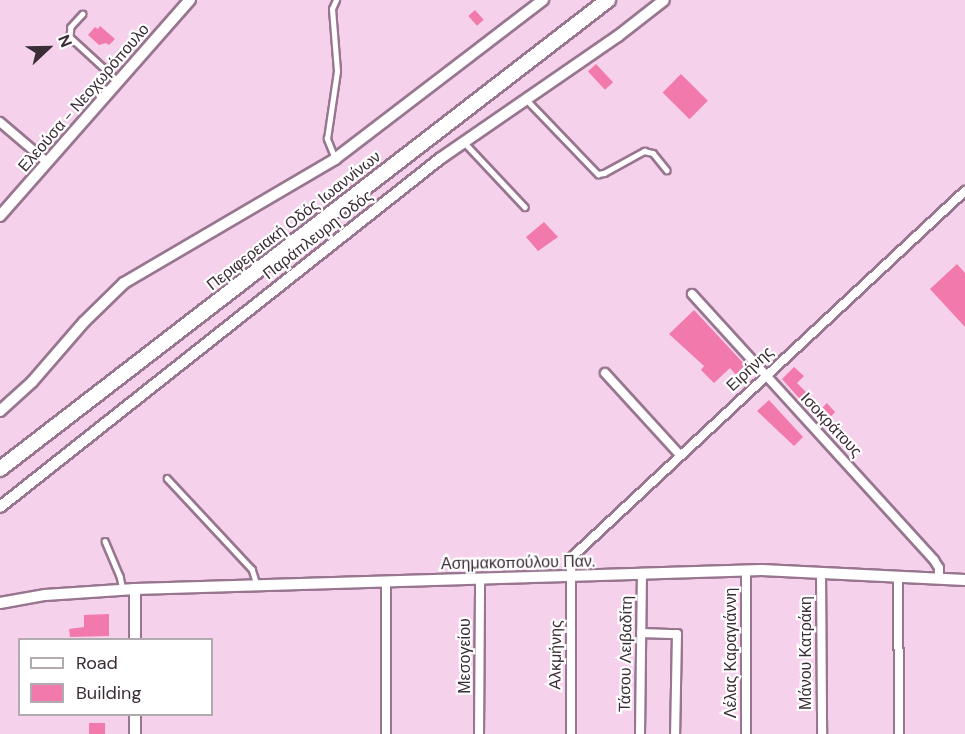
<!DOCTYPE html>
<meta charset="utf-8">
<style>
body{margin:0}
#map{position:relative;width:965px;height:734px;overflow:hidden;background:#f6d1eb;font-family:"DM Sans",sans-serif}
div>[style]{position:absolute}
.building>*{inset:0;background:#f279ab;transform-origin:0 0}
.roads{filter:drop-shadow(2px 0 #98768f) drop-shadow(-2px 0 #98768f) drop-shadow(0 2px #98768f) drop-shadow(0 -2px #98768f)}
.service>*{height:4.5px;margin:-2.25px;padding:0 2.25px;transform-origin:2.25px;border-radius:2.25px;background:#fff}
.minor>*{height:8px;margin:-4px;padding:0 4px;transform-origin:4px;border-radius:4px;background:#fff}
.tertiary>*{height:10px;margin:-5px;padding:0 5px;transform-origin:5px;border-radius:5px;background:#fff}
.trunk>*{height:14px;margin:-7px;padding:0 7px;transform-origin:7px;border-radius:7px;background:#fff}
span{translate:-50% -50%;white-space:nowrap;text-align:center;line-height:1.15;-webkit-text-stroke:4.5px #fff;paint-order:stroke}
.street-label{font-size:16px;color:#3b2d37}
.legend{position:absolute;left:18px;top:638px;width:195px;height:78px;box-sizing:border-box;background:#fff;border:2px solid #b1abaf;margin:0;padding:8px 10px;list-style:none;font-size:18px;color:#3b2d37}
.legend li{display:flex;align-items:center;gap:12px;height:30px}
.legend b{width:30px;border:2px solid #b1abaf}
.north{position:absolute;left:18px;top:18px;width:60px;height:60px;-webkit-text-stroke:4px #fff;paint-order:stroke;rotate:68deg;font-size:16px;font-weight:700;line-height:24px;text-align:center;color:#3b2d37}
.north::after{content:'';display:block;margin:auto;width:21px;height:27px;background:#3b2d37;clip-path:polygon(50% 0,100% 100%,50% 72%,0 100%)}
</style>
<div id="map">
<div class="building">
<i style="left:475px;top:10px;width:13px;height:9px;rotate:48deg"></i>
<i style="clip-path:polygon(100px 26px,115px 39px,109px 45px,106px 43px,99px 45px,88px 35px,95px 27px,98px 29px)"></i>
<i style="left:596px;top:64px;width:25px;height:11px;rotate:47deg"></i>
<i style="left:681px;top:74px;width:38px;height:26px;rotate:45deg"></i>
<i style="clip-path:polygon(544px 222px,558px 237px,538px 251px,526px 237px)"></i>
<i style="clip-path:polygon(957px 264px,965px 273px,965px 327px,930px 289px)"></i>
<i style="clip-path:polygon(694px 310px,746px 366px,736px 375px,730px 368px,714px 383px,701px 370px,704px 366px,669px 334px)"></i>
<i style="clip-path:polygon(794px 367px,804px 376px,797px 383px,822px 408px,827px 403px,835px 412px,823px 425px,782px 379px)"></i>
<i style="clip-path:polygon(769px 400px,803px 437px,794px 446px,757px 411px)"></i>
<i style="clip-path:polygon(109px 614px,109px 636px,70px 637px,69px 629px,84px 627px,84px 615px)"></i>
<i style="left:89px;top:723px;width:16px;height:11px"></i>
</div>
<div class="roads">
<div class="service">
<i style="left:83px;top:14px;width:18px;rotate:133deg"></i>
<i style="left:71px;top:27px;width:10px;rotate:96deg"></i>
<i style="left:70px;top:37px;width:65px;rotate:42.5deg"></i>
<i style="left:527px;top:100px;width:103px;rotate:46.2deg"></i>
<i style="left:598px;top:174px;width:6px;rotate:-9deg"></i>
<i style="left:604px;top:173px;width:46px;rotate:-28.8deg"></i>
<i style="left:644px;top:151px;width:9px;rotate:13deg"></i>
<i style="left:653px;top:153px;width:22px;rotate:51deg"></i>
<i style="left:464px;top:142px;width:89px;rotate:46.8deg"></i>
<i style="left:335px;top:159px;width:22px;rotate:-112deg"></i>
<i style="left:327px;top:139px;width:69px;rotate:-81.6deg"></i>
<i style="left:337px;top:71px;width:62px;rotate:-94.6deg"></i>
<i style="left:332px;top:9px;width:10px;rotate:-66deg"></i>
<i style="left:167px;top:478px;width:125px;rotate:47deg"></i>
<i style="left:252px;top:569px;width:16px;rotate:72deg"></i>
<i style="left:105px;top:541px;width:38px;rotate:67deg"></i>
<i style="left:120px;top:576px;width:14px;rotate:78deg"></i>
</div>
<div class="minor">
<i style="left:0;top:122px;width:62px;rotate:40.4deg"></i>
<i style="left:692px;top:294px;width:360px;rotate:47.7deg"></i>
<i style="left:934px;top:560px;width:9px;rotate:58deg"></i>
<i style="left:939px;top:568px;width:11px;rotate:90deg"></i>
<i style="left:605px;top:373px;width:111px;rotate:47.6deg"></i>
<i style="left:821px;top:572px;width:162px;rotate:89.6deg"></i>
<i style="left:898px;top:576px;width:158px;rotate:89.6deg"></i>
<i style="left:641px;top:633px;width:36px;rotate:2deg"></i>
<i style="left:677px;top:634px;width:100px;rotate:91.1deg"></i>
<i style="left:386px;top:734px;width:153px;rotate:-90deg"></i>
<i style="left:479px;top:734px;width:155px;rotate:-89.6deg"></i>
<i style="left:571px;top:734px;width:170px;rotate:-90deg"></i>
<i style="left:571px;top:564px;width:8px;rotate:-76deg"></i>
<i style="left:573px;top:556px;width:536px;rotate:-42.96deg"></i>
<i style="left:640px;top:734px;width:159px;rotate:-89.3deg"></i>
<i style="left:746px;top:734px;width:163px;rotate:-90deg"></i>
</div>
<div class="tertiary">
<i style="left:0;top:216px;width:288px;rotate:-48.7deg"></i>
<i style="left:0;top:411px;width:43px;rotate:-42.2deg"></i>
<i style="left:32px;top:382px;width:79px;rotate:-49.1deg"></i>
<i style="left:84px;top:322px;width:56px;rotate:-44.3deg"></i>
<i style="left:124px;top:283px;width:245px;rotate:-30.4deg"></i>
<i style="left:335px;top:159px;width:262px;rotate:-37.4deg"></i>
<i style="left:0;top:507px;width:562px;rotate:-38.36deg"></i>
<i style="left:441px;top:158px;width:215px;rotate:-34.6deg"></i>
<i style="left:618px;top:36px;width:58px;rotate:-38deg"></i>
<i style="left:135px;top:589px;width:51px;rotate:90deg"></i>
<i style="left:0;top:603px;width:46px;rotate:-10.1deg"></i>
<i style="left:45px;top:595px;width:90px;rotate:-3.8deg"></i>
<i style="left:135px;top:589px;width:627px;rotate:-1.74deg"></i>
<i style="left:762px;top:570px;width:203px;rotate:2.8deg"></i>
<i style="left:135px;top:714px;width:20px;rotate:90deg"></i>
</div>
<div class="trunk">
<i style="left:0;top:469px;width:768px;rotate:-37.65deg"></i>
</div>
</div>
<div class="street-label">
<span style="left:84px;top:98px;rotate:-49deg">Ελεούσα - Νεοχωρόπουλο</span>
<span style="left:294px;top:221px;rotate:-38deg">Περιφερειακή Οδός Ιωαννίνων</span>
<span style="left:318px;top:235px;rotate:-38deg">Παράπλευρη Οδός</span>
<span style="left:750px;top:369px;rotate:-43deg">Ειρήνης</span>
<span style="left:831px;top:425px;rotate:47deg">Ισοκράτους</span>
<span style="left:518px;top:563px;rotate:-1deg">Ασημακοπούλου Παν.</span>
<span style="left:731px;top:653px;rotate:-90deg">Λέλας Καραγιάννη</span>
<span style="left:806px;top:653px;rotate:-90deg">Μάνου Κατράκη</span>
<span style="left:626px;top:654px;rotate:-89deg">Τάσου Λειβαδίτη</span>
<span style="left:556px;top:655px;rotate:-89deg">Αλκμήνης</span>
<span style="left:465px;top:656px;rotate:-90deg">Μεσογείου</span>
</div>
<ul class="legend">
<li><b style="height:8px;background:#fff"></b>Road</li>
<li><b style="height:16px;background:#f279ab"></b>Building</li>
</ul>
<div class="north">N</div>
</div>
